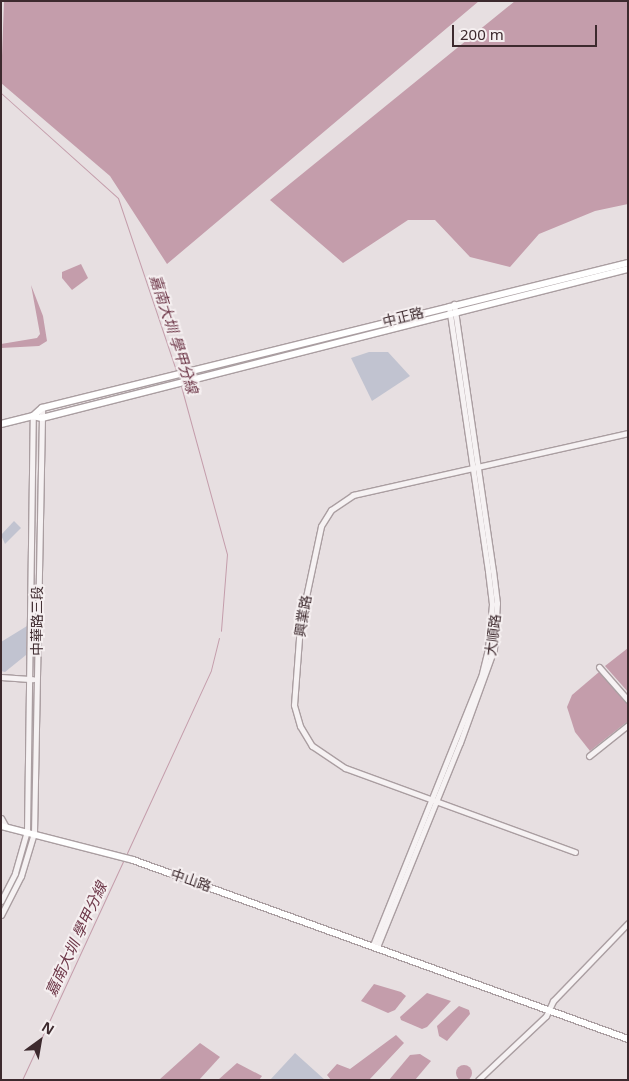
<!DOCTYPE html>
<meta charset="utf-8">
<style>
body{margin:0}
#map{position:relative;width:629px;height:1081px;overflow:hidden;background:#e7dfe1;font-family:"Noto Sans","Noto Sans TC",sans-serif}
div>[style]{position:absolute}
.green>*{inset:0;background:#c1c3d0}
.water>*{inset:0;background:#c49dab}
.round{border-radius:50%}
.stream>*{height:1px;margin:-0.5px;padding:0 0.5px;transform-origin:0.5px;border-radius:0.5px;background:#c49dab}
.roads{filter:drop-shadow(1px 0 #aa9ea1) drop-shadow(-1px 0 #aa9ea1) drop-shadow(0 1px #aa9ea1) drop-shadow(0 -1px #aa9ea1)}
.minor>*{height:5px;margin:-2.5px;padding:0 2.5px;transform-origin:2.5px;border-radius:2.5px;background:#f6f2f3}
.major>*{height:6px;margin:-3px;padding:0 3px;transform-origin:3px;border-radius:3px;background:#fff}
span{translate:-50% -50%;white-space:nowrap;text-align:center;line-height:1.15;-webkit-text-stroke:4px #f5eff0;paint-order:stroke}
.street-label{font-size:14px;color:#3d2a2e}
.water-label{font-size:15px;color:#6d3748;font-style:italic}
.frame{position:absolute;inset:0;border:2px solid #3d2a2e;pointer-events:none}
.north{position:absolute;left:15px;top:1016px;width:50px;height:50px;-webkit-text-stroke:4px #f5eff0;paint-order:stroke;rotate:32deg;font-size:14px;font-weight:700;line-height:20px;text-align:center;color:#3d2a2e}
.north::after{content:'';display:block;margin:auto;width:18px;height:22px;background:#3d2a2e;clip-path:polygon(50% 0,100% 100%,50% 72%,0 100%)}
.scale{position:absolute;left:452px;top:25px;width:145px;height:22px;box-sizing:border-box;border:2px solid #3d2a2e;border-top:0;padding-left:6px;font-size:15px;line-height:18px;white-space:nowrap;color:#3d2a2e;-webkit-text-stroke:4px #f5eff0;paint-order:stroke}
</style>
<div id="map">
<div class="green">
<i style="clip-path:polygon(369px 352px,388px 352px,410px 376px,372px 401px,351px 358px)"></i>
<i style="clip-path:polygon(14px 521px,21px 528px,5px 544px,1px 535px)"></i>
<i style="clip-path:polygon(27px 626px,26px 655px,5px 672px,1px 671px,1px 642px)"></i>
<i style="clip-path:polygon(295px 1053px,325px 1080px,270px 1080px)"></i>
</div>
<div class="water">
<i style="clip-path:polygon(4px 1px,479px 1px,167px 264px,110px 176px,1px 83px)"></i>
<i style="clip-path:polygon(515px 1px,628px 1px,628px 204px,595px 211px,539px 234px,510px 267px,470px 257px,435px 220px,408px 220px,343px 263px,270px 200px)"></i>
<i style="clip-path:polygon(81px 264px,88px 278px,72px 290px,62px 278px,62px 272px)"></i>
<i style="clip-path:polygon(31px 285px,43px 316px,47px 341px,39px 346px,1px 348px,1px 344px,37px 338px,40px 334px)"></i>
<i style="clip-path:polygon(628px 648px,628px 692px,605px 666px)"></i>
<i style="clip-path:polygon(599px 672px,628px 705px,628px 721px,590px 751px,575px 732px,567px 707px,572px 695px)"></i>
<i style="clip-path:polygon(374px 984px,401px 992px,406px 996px,395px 1010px,388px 1013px,361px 1001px)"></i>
<i style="clip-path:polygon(427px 993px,451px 1001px,427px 1027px,422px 1029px,401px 1020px,400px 1017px)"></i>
<i style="clip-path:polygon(459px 1006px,469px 1010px,470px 1014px,447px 1041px,439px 1036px,437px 1026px)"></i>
<i style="clip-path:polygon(396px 1035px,404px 1043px,369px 1080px,331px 1080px,327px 1075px,337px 1064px,350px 1069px)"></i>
<i style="clip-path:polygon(200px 1043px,220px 1057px,199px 1080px,159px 1080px)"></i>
<i style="clip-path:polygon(420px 1054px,431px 1061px,415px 1080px,389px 1080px,410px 1055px)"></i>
<i style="clip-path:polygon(237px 1063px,262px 1076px,259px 1080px,218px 1080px)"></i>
<i class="round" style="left:456px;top:1065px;width:16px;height:16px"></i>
</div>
<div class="stream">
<i style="left:1px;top:93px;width:157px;rotate:41.9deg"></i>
<i style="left:118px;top:198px;width:185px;rotate:71.4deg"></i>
<i style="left:181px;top:386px;width:174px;rotate:74.7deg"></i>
<i style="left:227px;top:554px;width:77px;rotate:94.5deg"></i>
<i style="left:127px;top:853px;width:201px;rotate:-65.3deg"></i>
<i style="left:211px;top:670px;width:33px;rotate:-76deg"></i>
<i style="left:22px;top:1080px;width:241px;rotate:-65.2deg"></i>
</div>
<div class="roads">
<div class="minor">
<i style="left:599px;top:667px;width:44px;rotate:48.7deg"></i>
<i style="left:1px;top:677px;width:32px;rotate:4deg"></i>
<i style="left:589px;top:756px;width:50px;rotate:-38.5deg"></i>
<i style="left:1px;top:818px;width:10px;rotate:61deg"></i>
<i style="left:575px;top:852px;width:245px;rotate:-159.9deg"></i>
<i style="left:345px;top:768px;width:40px;rotate:-146deg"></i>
<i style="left:312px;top:746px;width:23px;rotate:-121deg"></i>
<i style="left:300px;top:726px;width:22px;rotate:-106deg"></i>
<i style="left:294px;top:705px;width:80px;rotate:-85.7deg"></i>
<i style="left:300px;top:625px;width:101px;rotate:-78deg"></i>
<i style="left:321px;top:526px;width:19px;rotate:-58deg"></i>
<i style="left:331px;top:510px;width:27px;rotate:-34deg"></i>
<i style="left:353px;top:495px;width:282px;rotate:-12.7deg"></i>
<i style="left:1px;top:901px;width:31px;rotate:-63deg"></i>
<i style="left:15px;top:873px;width:44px;rotate:-74.1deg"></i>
<i style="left:27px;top:831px;width:415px;rotate:-89.2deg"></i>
<i style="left:1px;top:915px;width:44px;rotate:-62.9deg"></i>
<i style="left:21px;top:876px;width:45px;rotate:-73.2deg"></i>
<i style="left:34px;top:833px;width:425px;rotate:-88.9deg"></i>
<i style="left:373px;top:945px;width:289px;rotate:-68.1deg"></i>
<i style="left:481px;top:677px;width:29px;rotate:-76deg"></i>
<i style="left:488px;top:649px;width:45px;rotate:-84.9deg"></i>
<i style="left:492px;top:604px;width:33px;rotate:-97deg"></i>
<i style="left:488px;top:571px;width:268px;rotate:-98.4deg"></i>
<i style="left:377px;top:947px;width:220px;rotate:-67.9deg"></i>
<i style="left:460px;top:743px;width:100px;rotate:-70.1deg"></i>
<i style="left:494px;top:649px;width:46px;rotate:-86.3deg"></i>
<i style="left:497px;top:603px;width:32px;rotate:-97deg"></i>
<i style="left:493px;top:571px;width:270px;rotate:-98.3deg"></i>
<i style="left:478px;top:1080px;width:93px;rotate:-43.3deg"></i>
<i style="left:546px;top:1016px;width:17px;rotate:-65deg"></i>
<i style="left:553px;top:1001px;width:108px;rotate:-46.1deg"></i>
</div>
<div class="major">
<i style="left:33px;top:416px;width:9px;rotate:13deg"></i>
<i style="left:42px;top:418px;width:605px;rotate:-14.27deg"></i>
<i style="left:1px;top:424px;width:33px;rotate:-14deg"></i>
<i style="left:33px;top:416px;width:12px;rotate:-42deg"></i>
<i style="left:42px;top:408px;width:604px;rotate:-13.9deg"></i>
<i style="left:1px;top:826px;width:136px;rotate:14.4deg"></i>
<i style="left:133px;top:860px;width:526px;rotate:19.88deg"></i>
</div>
</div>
<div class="street-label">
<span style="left:403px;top:317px;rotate:-14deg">中正路</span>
<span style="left:303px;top:616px;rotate:-81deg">興業路</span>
<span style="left:37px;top:621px;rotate:-90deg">中華路三段</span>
<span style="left:493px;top:635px;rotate:-83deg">大順路</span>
<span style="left:191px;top:880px;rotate:19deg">中山路</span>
</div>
<div class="water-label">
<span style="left:174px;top:334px;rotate:72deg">嘉南大圳 學甲分線</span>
<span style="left:76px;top:939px;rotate:-65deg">嘉南大圳 學甲分線</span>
</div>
<div class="frame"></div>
<div class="north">N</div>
<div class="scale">200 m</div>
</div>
